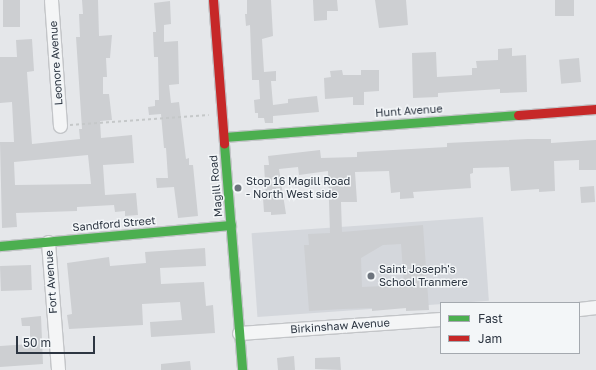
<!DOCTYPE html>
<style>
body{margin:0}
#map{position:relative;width:596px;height:370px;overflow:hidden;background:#e5e7ea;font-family:"Golos Text",sans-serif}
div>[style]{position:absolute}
.built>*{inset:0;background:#d4d7dc;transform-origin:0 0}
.building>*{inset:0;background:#cdcfd2;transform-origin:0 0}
.path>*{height:2px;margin-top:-1px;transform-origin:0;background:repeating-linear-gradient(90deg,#c5c8c9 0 3px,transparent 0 6px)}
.roads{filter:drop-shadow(1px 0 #c3c5c8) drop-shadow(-1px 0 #c3c5c8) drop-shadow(0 1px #c3c5c8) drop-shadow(0 -1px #c3c5c8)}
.street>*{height:13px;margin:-6.5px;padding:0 6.5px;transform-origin:6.5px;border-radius:6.5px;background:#f4f5f6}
.fast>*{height:9px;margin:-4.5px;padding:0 4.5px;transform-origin:4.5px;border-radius:4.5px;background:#4caf50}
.jam>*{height:9px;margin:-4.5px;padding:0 4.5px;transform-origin:4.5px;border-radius:4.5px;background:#c62828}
.dots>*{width:11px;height:11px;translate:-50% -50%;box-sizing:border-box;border:2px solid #f3f6f8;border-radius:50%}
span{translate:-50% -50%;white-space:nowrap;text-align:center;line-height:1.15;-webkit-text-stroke:3px #f3f6f8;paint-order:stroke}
.street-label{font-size:11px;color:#2d3642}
.poi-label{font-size:11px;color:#2d3642}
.left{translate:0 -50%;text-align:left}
.legend{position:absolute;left:440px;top:302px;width:140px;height:52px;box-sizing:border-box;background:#f3f6f8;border:1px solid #a4a9af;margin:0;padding:5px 7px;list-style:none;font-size:12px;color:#2d3642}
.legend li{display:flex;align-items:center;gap:8px;height:20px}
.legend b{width:20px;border:1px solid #a4a9af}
.scale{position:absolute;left:16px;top:336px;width:79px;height:18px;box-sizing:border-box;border:2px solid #2d3642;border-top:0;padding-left:5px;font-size:12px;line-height:14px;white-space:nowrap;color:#2d3642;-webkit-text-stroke:3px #f3f6f8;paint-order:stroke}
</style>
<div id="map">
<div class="built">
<i style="left:483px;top:217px;width:84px;height:232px;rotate:86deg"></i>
</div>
<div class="building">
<i style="left:3px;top:0;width:17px;height:27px"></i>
<i style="clip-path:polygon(evenodd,82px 0,98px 0,99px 36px,112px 35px,110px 58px,106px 58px,107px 77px,103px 77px,103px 94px,109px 94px,112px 120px,100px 121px,101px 138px,132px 135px,134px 163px,103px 165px,105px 195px,136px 193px,138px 215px,125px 216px,125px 211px,115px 212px,114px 205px,77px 207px,77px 211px,16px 213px,17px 227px,2px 228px,0 142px,14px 142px,12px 102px,0 103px,0 57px,17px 57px,16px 40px,32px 39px,34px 71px,27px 72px,32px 144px,80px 139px,79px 129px,82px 129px,76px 37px,80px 37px,79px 14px,83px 14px,82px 0,88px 155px,91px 184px,15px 185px,14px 162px,88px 155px)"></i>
<i style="clip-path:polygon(247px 0,271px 0,273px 36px,262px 39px,264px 72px,276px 71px,276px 81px,271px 81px,273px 105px,288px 103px,288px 99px,317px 96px,319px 112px,273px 116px,273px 123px,265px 123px,264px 118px,258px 118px,258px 113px,255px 113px,254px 100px,260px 99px,259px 80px,252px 80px,250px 25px,246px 26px,245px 14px,247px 14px)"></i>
<i style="clip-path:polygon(313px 0,337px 0,338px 11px,327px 11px,327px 20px,314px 21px)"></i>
<i style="clip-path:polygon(375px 0,406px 0,408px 25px,379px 28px)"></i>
<i style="left:555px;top:0;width:19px;height:16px"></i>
<i style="clip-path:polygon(170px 1px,171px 24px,164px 25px,164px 42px,178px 41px,179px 84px,169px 85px,171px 103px,179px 102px,186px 159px,189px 158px,189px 165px,193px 165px,198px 216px,178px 218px,174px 187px,157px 188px,156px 178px,168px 178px,166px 148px,164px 148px,161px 114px,149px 115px,148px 107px,155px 106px,155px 100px,159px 100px,158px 57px,154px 57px,153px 32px,156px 32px,154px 3px)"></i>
<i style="clip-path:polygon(512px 48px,512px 56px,526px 55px,527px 92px,500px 93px,500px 89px,438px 93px,438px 97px,413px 98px,412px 53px,436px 52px,437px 77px,472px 75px,472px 68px,477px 68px,476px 61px,498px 60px,498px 49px)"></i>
<i style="left:579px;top:58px;width:24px;height:20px;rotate:85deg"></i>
<i style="clip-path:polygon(342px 70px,343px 75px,361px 75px,361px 70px,379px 70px,379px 91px,364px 92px,364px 105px,353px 105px,353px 97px,325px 99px,324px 78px,331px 77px,330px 71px)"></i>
<i style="clip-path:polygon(evenodd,528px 139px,551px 139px,551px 143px,596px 140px,596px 170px,579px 170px,579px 160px,554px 161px,555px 191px,539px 192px,539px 189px,511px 191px,509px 167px,473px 168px,473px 173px,470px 174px,471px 188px,413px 192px,414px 198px,400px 199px,400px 192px,391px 193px,389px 171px,355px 172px,357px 202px,341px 202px,342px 232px,423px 225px,429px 310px,406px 311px,406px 308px,372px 311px,372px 308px,343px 309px,309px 311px,304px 245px,309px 245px,308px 234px,330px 233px,328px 171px,299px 175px,298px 167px,279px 169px,286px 214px,271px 215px,271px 212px,264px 212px,263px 198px,266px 198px,264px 165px,269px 165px,268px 156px,320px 150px,321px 158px,357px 157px,357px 152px,447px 147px,447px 143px,528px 139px,401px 244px,404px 285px,362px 287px,361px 258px,383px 245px,401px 244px)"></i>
<i style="left:594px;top:186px;width:16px;height:14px;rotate:86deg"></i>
<i style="clip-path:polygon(205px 248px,206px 266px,160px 268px,161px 284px,204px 282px,206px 306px,213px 305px,215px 333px,151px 337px,150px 322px,182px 320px,180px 302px,142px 304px,143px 325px,69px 329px,67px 315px,72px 314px,67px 263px,109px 257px,110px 266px,146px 263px,145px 252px)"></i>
<i style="left:31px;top:265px;width:25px;height:31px;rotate:88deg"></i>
<i style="clip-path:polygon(41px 316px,43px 364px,0 367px,0 346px,30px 344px,30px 326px,22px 326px,21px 318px)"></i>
<i style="clip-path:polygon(294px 356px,295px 370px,278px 370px,277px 358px)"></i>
<i style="clip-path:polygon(340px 357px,341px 370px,315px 369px,315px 358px)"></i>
<i style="clip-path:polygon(190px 361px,191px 370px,161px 370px,161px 364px)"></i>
</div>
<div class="path">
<i style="left:70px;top:125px;width:139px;rotate:-4.1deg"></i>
</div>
<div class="roads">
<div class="street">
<i style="left:51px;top:0;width:126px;rotate:85.9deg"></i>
<i style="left:48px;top:242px;width:128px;rotate:85.5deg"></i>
<i style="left:579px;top:309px;width:17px;rotate:-7deg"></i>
<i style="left:239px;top:333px;width:202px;rotate:-4deg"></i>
</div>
<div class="fast">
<i style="left:224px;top:137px;width:295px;rotate:-4.3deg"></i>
<i style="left:224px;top:144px;width:227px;rotate:85.4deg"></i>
<i style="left:0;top:246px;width:232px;rotate:-5.2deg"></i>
</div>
<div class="jam">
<i style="left:213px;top:0;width:144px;rotate:85.6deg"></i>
<i style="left:518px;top:115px;width:78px;rotate:-4.4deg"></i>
</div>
</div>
<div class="dots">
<i style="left:238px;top:188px;background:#6d747d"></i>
<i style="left:371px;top:276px;background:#6d747d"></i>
</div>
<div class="street-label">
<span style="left:56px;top:63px;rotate:-94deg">Leonore Avenue</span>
<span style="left:409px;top:111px;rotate:-4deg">Hunt Avenue</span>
<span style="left:216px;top:186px;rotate:-95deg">Magill Road</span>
<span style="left:114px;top:224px;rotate:-5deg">Sandford Street</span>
<span style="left:51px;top:282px;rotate:-94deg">Fort Avenue</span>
<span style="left:340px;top:326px;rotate:-4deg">Birkinshaw Avenue</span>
</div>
<div class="poi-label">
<span class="left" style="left:246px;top:188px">Stop 16 Magill Road<br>- North West side</span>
<span class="left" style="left:379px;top:276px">Saint Joseph's<br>School Tranmere</span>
</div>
<ul class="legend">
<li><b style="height:5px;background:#4caf50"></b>Fast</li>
<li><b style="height:5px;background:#c62828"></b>Jam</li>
</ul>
<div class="scale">50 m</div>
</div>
